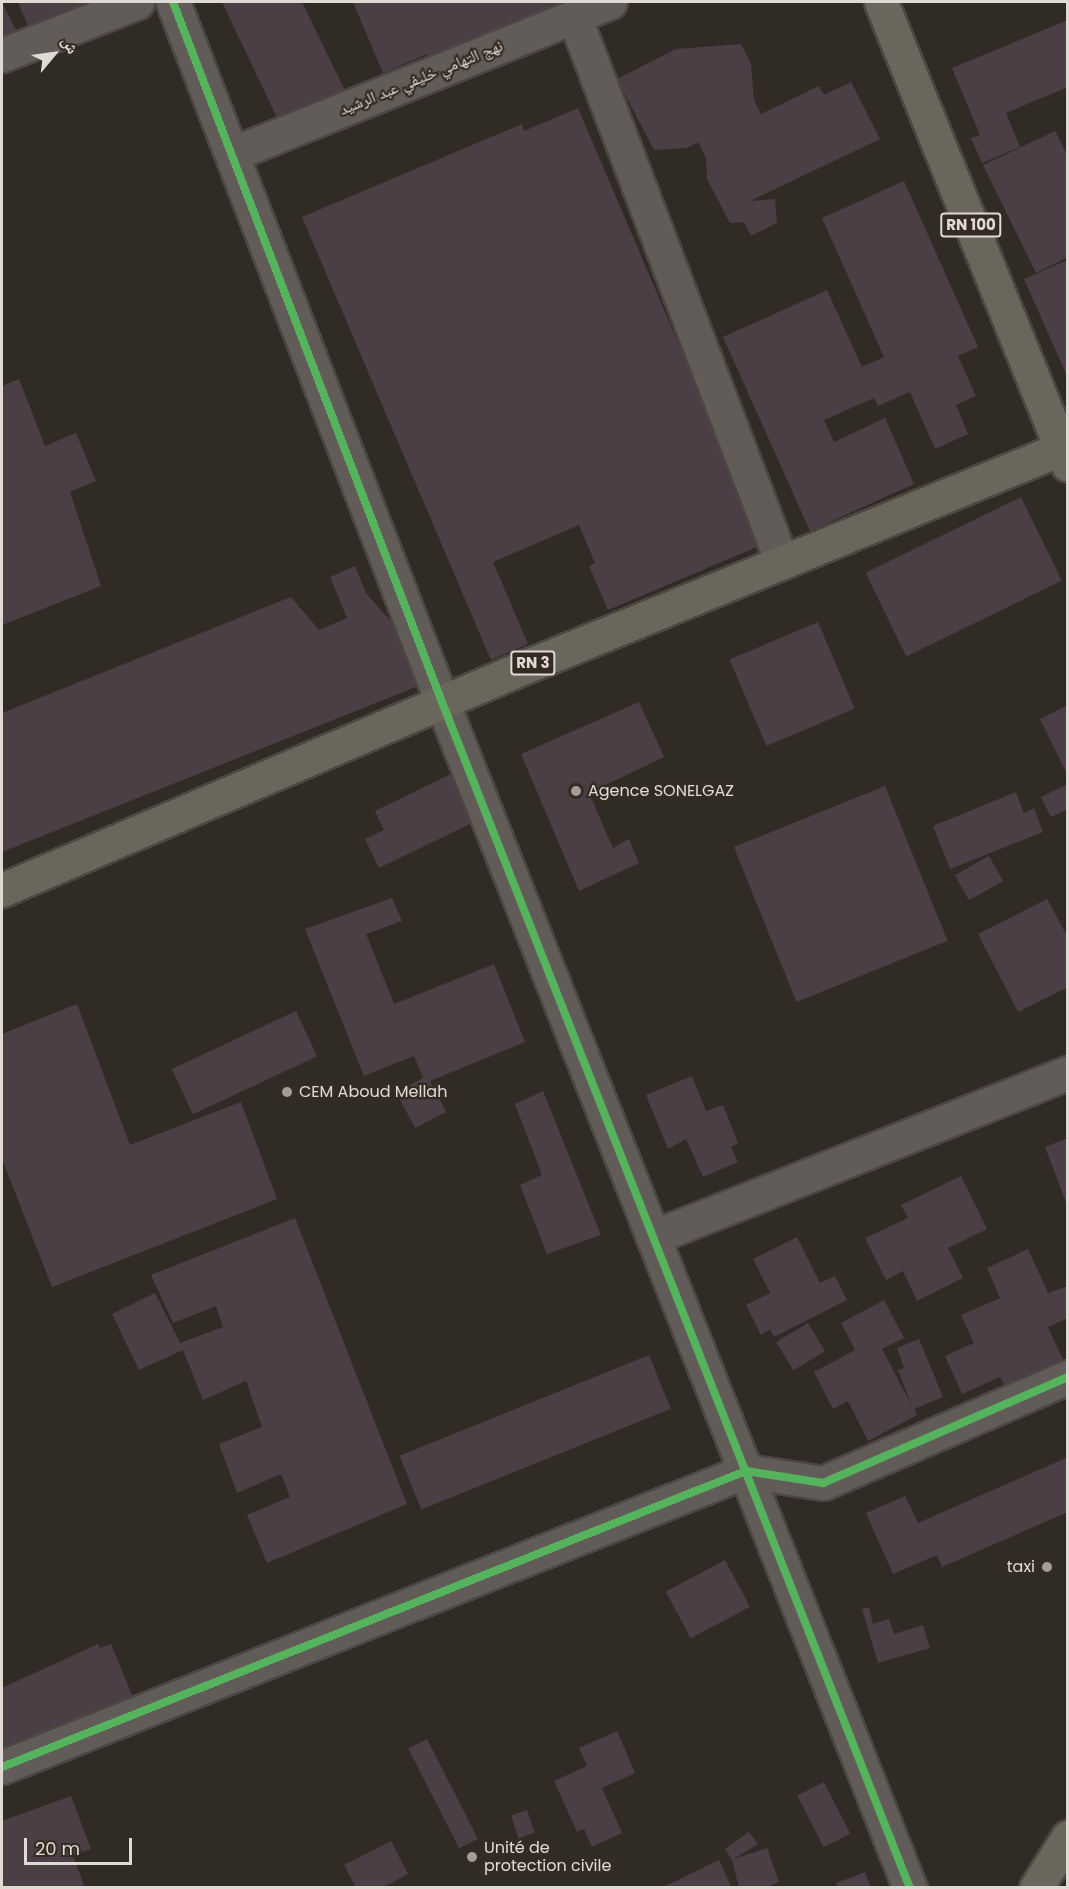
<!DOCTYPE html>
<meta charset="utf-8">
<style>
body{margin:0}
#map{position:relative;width:1069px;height:1889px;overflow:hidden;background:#312b26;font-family:Poppins,"Noto Naskh Arabic",sans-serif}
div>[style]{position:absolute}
.building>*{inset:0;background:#4b3f45;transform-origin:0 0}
.roads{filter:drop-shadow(2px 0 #4d4743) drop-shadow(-2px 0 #4d4743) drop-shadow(0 2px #4d4743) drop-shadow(0 -2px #4d4743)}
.minor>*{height:33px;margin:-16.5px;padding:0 16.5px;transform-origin:16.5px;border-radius:16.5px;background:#615c58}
.major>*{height:33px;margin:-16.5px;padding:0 16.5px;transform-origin:16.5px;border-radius:16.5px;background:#69665b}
.cycleway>*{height:8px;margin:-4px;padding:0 4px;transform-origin:4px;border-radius:4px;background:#56b35d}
.dots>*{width:16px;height:16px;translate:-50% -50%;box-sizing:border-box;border:3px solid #352b22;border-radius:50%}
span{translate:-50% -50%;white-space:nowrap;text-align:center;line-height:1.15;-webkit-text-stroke:4.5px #352b22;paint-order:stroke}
.shield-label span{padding:2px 4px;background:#352b22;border:2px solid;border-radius:4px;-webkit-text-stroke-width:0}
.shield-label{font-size:15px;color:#e0dad4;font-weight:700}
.street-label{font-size:16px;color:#e0dad4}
.poi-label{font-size:16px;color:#e0dad4}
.left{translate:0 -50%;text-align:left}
.right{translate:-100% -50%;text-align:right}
.frame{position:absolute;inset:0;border:3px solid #e0dad4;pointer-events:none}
.north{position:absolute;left:24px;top:24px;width:60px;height:60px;-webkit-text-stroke:4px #352b22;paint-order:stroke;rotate:61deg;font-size:16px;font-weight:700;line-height:24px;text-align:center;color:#e0dad4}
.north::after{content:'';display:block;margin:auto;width:21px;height:27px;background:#e0dad4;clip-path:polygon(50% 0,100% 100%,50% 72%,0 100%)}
.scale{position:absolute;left:24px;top:1838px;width:108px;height:27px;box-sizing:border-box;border:3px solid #e0dad4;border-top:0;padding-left:8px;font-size:18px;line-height:21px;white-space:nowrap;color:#e0dad4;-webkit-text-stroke:4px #352b22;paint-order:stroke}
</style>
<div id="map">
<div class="building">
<i style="clip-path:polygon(2px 2px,30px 59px,2px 72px)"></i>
<i style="clip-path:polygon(18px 2px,156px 2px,157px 4px,40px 54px)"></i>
<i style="clip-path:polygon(222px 2px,302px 2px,347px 95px,281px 126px)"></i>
<i style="clip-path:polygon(353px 2px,607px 2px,437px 79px,427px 54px,383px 73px)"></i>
<i style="clip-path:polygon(1068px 20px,1068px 87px,1006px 113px,1020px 147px,982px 163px,971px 138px,980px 135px,952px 68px)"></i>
<i style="clip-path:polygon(741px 44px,751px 64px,754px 100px,761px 114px,819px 86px,824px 95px,851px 82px,880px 139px,750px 201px,775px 199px,777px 223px,751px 236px,744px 222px,730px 223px,707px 179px,706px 158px,698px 142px,687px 148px,654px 150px,617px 79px,676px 49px)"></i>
<i style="clip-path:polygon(578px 108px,764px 544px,608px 610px,589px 566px,595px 563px,579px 525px,493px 562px,528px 644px,491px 660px,302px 217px,522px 124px,524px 131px)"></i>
<i style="clip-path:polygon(1055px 131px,1068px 157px,1068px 257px,1036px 273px,983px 165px)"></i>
<i style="clip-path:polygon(904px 181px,978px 347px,958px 356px,976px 396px,956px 405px,968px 434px,935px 449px,910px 392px,878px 406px,874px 398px,824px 420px,834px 442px,885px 418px,914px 484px,810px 531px,723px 337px,827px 290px,862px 367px,884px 357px,822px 218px)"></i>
<i style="clip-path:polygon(1065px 261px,1068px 266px,1068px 378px,1024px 279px)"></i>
<i style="clip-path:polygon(19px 379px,45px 446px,76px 433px,96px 481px,70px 492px,101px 586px,2px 625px,2px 386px)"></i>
<i style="left:1021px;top:497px;width:93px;height:173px;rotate:64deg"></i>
<i style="clip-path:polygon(355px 566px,366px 593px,411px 644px,426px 683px,2px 852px,2px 713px,291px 597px,319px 630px,347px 618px,330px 577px)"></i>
<i style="left:818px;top:622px;width:94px;height:96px;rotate:67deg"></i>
<i style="clip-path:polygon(639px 702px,664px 757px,589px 793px,613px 848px,629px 839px,639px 863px,579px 891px,521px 754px)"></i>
<i style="clip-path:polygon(1068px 705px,1068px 776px,1040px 719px)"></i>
<i style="clip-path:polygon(451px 774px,474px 822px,379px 868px,365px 839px,384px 830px,375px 811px)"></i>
<i style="clip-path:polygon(1068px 784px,1068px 809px,1051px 817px,1041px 797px)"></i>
<i style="left:885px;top:786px;width:167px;height:163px;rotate:68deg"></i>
<i style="clip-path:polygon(1016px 792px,1024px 813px,1034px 808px,1043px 832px,950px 869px,933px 826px)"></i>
<i style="left:989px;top:856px;width:29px;height:39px;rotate:61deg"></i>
<i style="clip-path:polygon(392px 898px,402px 921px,366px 934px,394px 1004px,494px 964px,525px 1042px,430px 1081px,446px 1112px,415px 1128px,396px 1092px,423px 1078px,414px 1056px,364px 1076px,305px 929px)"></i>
<i style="clip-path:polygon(1047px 899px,1068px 938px,1068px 987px,1018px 1012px,978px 934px)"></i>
<i style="clip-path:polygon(77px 1004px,130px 1145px,241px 1102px,277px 1199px,52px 1287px,2px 1159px,2px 1034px)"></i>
<i style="left:296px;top:1011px;width:50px;height:137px;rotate:65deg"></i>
<i style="clip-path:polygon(692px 1076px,706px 1111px,723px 1105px,738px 1143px,731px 1147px,738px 1162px,703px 1177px,686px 1139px,668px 1149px,646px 1095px)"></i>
<i style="clip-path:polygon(543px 1091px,601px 1235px,547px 1254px,520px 1185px,542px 1175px,515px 1104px)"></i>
<i style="clip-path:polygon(1068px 1138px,1068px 1205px,1067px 1205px,1045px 1147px)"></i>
<i style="clip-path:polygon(961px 1176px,987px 1229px,948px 1248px,963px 1278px,917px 1301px,903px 1271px,886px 1280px,865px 1238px,908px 1218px,901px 1205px)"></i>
<i style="clip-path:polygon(295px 1218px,407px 1504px,267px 1563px,247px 1515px,290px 1497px,281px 1474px,237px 1493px,219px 1444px,262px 1427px,246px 1381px,203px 1400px,183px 1350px,139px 1370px,112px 1314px,155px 1293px,180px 1343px,223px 1327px,216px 1306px,173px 1323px,151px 1275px)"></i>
<i style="clip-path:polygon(797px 1237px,820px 1283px,835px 1276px,847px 1300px,774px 1337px,770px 1329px,761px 1335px,746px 1305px,770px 1293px,753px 1259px)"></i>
<i style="clip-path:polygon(1028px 1249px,1048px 1293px,1068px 1286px,1068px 1318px,1048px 1327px,1064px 1362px,1006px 1389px,1000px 1377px,962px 1394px,945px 1356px,974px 1343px,961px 1315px,1000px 1298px,987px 1268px)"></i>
<i style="clip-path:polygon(884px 1300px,904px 1338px,882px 1349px,912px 1406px,898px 1370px,904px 1368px,897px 1348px,919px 1339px,943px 1397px,914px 1409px,917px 1415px,868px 1441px,848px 1401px,833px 1409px,814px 1372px,855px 1350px,841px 1323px)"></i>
<i style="left:808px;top:1323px;width:33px;height:37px;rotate:59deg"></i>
<i style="left:649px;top:1355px;width:58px;height:269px;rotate:68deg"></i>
<i style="clip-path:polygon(1068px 1457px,1068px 1512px,942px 1567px,937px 1555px,893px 1574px,866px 1513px,905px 1496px,918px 1523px)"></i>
<i style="left:725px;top:1560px;width:53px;height:67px;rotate:62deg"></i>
<i style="clip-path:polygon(869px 1607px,873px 1624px,889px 1619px,894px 1634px,923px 1625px,930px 1648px,878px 1663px,862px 1609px)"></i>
<i style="clip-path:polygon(98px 1644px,100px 1648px,111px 1644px,137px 1707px,2px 1761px,2px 1688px)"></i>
<i style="clip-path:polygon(617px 1731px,635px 1773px,602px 1788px,622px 1833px,592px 1847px,584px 1829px,577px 1832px,554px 1781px,587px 1766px,579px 1748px)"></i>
<i style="left:427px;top:1739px;width:112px;height:21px;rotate:63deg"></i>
<i style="left:824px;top:1782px;width:58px;height:30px;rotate:63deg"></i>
<i style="clip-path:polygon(71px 1796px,91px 1849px,73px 1855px,85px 1888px,2px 1888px,2px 1821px)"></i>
<i style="left:527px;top:1810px;width:24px;height:17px;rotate:71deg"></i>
<i style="clip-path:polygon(749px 1832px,758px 1844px,734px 1859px,767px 1848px,779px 1882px,765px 1888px,739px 1888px,732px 1860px,725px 1849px)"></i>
<i style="clip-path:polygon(391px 1841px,408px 1874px,382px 1888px,356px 1888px,344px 1865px)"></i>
<i style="clip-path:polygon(719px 1860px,732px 1888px,661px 1888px)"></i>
<i style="clip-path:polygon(865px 1872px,871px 1888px,838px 1888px,836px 1883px)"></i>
</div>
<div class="roads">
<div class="minor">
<i style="left:173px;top:2px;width:750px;rotate:68.98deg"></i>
<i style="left:442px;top:702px;width:1275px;rotate:68.47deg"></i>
<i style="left:574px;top:16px;width:584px;rotate:69.15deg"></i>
<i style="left:2px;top:55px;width:145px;rotate:-21.4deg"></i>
<i style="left:232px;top:154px;width:407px;rotate:-21.9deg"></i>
<i style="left:653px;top:1237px;width:446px;rotate:-21.6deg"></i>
<i style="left:2px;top:1767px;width:801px;rotate:-21.7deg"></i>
<i style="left:746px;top:1471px;width:78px;rotate:8.9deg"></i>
<i style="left:823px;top:1483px;width:267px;rotate:-23.4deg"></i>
</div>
<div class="major">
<i style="left:881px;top:2px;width:499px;rotate:68deg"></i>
<i style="left:2px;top:890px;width:565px;rotate:-23.12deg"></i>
<i style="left:522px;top:668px;width:589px;rotate:-22.13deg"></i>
<i style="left:1036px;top:1888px;width:60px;rotate:-57.9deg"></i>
</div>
</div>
<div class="cycleway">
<i style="left:173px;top:2px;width:750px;rotate:68.98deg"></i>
<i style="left:442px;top:702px;width:1275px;rotate:68.47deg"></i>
<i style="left:2px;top:1767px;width:801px;rotate:-21.7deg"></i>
<i style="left:746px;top:1471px;width:78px;rotate:8.9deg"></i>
<i style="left:823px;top:1483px;width:267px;rotate:-23.4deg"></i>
</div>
<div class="dots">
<i style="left:576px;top:791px;background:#a39d97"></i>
<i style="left:287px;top:1092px;background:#a39d97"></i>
<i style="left:1047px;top:1567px;background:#a39d97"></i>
<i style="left:472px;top:1857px;background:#a39d97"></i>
</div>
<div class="shield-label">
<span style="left:971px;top:225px">RN 100</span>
<span style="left:533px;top:663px">RN 3</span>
</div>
<div class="street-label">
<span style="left:421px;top:78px;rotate:-22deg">نهج التهامي خليفي عبد الرشيد</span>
</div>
<div class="poi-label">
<span class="left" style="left:588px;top:791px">Agence SONELGAZ</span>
<span class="left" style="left:299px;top:1092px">CEM Aboud Mellah</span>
<span class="right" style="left:1035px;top:1567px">taxi</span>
<span class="left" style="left:484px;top:1857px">Unité de<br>protection civile</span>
</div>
<div class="frame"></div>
<div class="north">ش</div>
<div class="scale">20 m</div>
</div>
